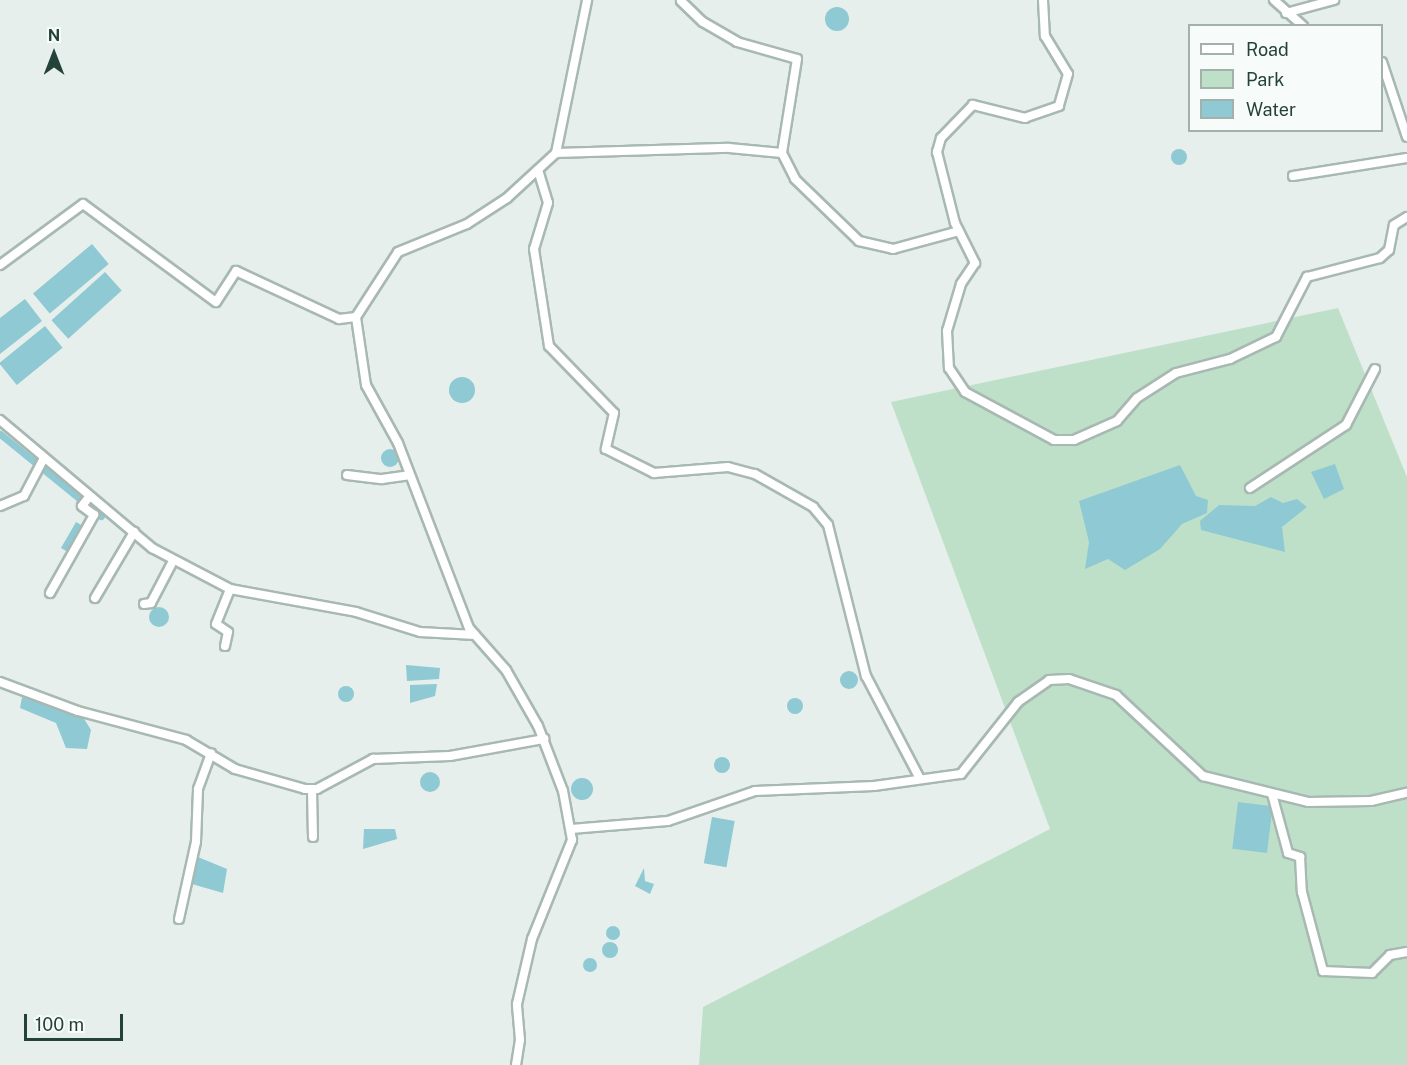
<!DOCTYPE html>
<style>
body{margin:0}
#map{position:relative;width:1407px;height:1065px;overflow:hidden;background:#e6efeb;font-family:"Public Sans",sans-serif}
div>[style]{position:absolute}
.green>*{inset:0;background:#bfe0c8}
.water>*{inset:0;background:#8ec9d4;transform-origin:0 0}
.round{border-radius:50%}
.canal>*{height:7px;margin:-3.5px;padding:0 3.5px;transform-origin:3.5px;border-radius:3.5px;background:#8ec9d4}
.roads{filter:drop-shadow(2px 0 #a8b8b2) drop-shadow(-2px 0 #a8b8b2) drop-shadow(0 2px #a8b8b2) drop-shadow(0 -2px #a8b8b2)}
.street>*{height:8px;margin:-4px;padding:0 4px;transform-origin:4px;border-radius:4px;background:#fff}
span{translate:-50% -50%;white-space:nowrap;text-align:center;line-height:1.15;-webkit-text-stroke:5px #f7fbf9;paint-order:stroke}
.legend{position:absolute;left:1188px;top:24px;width:195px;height:108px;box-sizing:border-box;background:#f7fbf9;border:2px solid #a3b1ad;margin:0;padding:8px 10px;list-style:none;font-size:18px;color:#24423a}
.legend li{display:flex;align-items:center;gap:12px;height:30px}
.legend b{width:30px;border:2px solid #a3b1ad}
.north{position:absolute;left:24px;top:24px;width:60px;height:60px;-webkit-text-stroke:4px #f7fbf9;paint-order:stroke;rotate:0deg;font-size:16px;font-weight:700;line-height:24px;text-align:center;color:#24423a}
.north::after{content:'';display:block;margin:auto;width:21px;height:27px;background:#24423a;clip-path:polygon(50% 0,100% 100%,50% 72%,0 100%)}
.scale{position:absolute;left:24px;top:1014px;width:99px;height:27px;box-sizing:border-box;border:3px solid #24423a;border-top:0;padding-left:8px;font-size:18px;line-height:21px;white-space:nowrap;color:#24423a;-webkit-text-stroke:4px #f7fbf9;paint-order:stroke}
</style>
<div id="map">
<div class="green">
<i style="clip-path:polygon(1338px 308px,1407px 477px,1407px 1065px,699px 1065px,703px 1007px,1050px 829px,891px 402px)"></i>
</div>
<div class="water">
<i class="round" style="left:825px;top:7px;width:24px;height:24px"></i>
<i class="round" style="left:1171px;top:149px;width:16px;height:16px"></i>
<i style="left:92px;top:244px;width:26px;height:77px;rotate:50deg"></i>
<i style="left:105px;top:272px;width:25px;height:72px;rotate:48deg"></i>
<i style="clip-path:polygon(25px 299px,42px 321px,0 354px,0 318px)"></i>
<i style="left:45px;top:326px;width:28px;height:59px;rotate:51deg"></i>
<i class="round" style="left:449px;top:377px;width:26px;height:26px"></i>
<i class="round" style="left:381px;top:449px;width:18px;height:18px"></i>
<i style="clip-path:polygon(1335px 464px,1344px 489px,1324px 499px,1311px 472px)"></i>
<i style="clip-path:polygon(1180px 465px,1196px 496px,1208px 500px,1207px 513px,1182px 524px,1160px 549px,1125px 570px,1108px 559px,1085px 569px,1089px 542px,1079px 501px)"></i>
<i style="clip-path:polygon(1271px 497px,1283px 503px,1297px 499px,1307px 507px,1282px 527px,1285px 552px,1201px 530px,1200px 521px,1219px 505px,1255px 506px)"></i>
<i style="left:76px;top:522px;width:8px;height:30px;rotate:30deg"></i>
<i class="round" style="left:149px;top:607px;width:20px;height:20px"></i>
<i style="clip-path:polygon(406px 665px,440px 668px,439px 679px,407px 681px)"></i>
<i class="round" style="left:840px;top:671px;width:18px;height:18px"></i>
<i style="clip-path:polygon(437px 684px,435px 696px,410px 703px,410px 685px)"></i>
<i class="round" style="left:338px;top:686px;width:16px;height:16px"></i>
<i style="clip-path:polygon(22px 697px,83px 717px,91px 730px,87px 749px,66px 748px,56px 723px,20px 708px)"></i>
<i class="round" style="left:787px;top:698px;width:16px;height:16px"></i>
<i class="round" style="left:714px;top:757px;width:16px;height:16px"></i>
<i class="round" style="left:420px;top:772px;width:20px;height:20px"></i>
<i class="round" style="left:571px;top:778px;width:22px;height:22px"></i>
<i style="left:1238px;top:802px;width:35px;height:47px;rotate:7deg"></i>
<i style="left:712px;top:817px;width:23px;height:47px;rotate:10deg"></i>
<i style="clip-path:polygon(364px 829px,395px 829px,397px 839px,363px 849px)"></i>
<i style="clip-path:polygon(198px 857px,227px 869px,223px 893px,192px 884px)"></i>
<i style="clip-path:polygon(644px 868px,645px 881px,654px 884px,650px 894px,635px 886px)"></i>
<i class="round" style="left:606px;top:926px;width:14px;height:14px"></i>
<i class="round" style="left:602px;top:942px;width:16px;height:16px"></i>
<i class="round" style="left:583px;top:958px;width:14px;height:14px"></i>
</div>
<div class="canal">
<i style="left:0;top:434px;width:130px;rotate:39.1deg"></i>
</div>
<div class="roads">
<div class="street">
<i style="left:1043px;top:0;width:36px;rotate:87deg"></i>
<i style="left:1045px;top:36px;width:44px;rotate:58.8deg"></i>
<i style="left:1068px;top:74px;width:33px;rotate:106deg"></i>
<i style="left:1059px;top:106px;width:36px;rotate:161deg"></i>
<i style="left:1025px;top:118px;width:54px;rotate:-166deg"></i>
<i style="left:973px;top:105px;width:46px;rotate:134.1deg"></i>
<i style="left:941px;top:138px;width:15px;rotate:106deg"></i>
<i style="left:937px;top:152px;width:73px;rotate:75.8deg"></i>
<i style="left:955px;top:223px;width:45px;rotate:63.4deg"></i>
<i style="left:975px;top:263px;width:25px;rotate:124deg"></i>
<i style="left:961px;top:284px;width:49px;rotate:106.6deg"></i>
<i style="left:947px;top:331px;width:37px;rotate:87deg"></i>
<i style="left:949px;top:368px;width:29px;rotate:56deg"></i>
<i style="left:965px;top:392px;width:101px;rotate:28.3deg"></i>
<i style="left:1054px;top:440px;width:20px"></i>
<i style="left:1074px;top:440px;width:47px;rotate:-23.8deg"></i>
<i style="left:1117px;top:421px;width:30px;rotate:-49deg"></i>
<i style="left:1137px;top:398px;width:46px;rotate:-32.7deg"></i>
<i style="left:1176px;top:373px;width:56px;rotate:-14.5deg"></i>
<i style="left:1230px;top:359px;width:51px;rotate:-25.6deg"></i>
<i style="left:1276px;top:337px;width:68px;rotate:-62.7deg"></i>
<i style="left:1307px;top:277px;width:75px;rotate:-14.6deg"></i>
<i style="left:1380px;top:258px;width:12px;rotate:-42deg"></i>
<i style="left:1389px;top:250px;width:25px;rotate:-79deg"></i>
<i style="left:1394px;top:225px;width:15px;rotate:-32deg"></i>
<i style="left:1274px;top:0;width:39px;rotate:42deg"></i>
<i style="left:681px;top:1px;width:30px;rotate:44deg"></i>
<i style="left:703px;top:22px;width:39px;rotate:30deg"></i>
<i style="left:737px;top:42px;width:62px;rotate:15.8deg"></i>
<i style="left:797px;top:59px;width:95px;rotate:99.1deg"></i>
<i style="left:1286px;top:13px;width:50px;rotate:-15.2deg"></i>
<i style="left:1382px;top:62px;width:79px;rotate:71.6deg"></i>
<i style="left:556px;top:153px;width:173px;rotate:-1.7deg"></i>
<i style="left:729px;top:148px;width:53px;rotate:5.4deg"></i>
<i style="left:782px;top:153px;width:29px;rotate:63deg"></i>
<i style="left:795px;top:179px;width:89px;rotate:44.1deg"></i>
<i style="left:859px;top:241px;width:35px;rotate:13deg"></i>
<i style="left:893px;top:249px;width:68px;rotate:-15.3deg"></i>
<i style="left:538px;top:170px;width:34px;rotate:73deg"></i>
<i style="left:548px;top:203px;width:48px;rotate:106.9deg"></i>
<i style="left:534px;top:249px;width:98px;rotate:81.2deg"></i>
<i style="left:549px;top:346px;width:93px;rotate:45.9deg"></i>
<i style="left:614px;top:413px;width:37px;rotate:103deg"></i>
<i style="left:606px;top:449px;width:54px;rotate:26.6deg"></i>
<i style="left:654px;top:473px;width:74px;rotate:-4.6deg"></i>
<i style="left:728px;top:467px;width:28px;rotate:15deg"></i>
<i style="left:755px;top:474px;width:67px;rotate:29.6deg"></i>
<i style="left:813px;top:507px;width:23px;rotate:50deg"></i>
<i style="left:828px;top:525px;width:156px;rotate:75.9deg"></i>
<i style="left:866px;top:676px;width:116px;rotate:62.3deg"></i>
<i style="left:1293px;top:176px;width:115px;rotate:-9deg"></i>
<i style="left:0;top:265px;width:103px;rotate:-36.3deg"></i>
<i style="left:83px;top:204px;width:165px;rotate:36.4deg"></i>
<i style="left:216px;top:302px;width:37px;rotate:-57deg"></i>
<i style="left:236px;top:271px;width:114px;rotate:25deg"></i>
<i style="left:339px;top:319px;width:17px;rotate:-7deg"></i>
<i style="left:0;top:420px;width:199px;rotate:40.1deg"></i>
<i style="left:152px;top:548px;width:88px;rotate:27.7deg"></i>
<i style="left:230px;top:589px;width:128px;rotate:10.3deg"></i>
<i style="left:356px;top:612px;width:67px;rotate:17.4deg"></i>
<i style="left:420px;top:632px;width:55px;rotate:3.1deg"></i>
<i style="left:347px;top:475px;width:35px;rotate:7deg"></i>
<i style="left:382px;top:479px;width:27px;rotate:-8deg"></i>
<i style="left:1250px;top:488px;width:115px;rotate:-33.3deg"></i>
<i style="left:1346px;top:425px;width:63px;rotate:-62.6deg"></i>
<i style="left:0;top:506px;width:26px;rotate:-23deg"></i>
<i style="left:24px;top:496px;width:43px;rotate:-62.2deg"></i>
<i style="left:50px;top:593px;width:90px;rotate:-60.6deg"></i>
<i style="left:94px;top:515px;width:15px;rotate:-143deg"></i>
<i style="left:82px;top:506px;width:11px;rotate:-52deg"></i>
<i style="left:95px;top:598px;width:77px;rotate:-59.4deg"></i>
<i style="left:144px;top:604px;width:7px;rotate:-8deg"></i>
<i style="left:151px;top:603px;width:47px;rotate:-62.4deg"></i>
<i style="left:225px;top:646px;width:14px;rotate:-78deg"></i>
<i style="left:228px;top:632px;width:14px;rotate:-146deg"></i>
<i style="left:216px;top:624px;width:38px;rotate:-68deg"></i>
<i style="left:0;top:682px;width:83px;rotate:20.4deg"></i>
<i style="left:78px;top:711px;width:112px;rotate:15deg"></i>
<i style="left:186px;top:740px;width:57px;rotate:30.6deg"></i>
<i style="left:235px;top:769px;width:73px;rotate:15.9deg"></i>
<i style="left:305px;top:789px;width:12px"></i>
<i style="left:317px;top:789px;width:64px;rotate:-28.2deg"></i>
<i style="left:373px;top:759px;width:77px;rotate:-2.2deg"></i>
<i style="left:450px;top:756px;width:96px;rotate:-10.3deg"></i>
<i style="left:312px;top:790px;width:47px;rotate:88.8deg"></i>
<i style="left:1272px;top:794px;width:61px;rotate:74.8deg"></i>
<i style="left:1288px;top:853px;width:13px;rotate:18deg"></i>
<i style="left:1300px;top:857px;width:35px;rotate:87deg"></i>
<i style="left:1302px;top:892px;width:82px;rotate:75.1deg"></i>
<i style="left:1323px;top:971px;width:49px;rotate:2.3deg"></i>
<i style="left:1372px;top:973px;width:25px;rotate:-45deg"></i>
<i style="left:1390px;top:955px;width:17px;rotate:-10deg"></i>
<i style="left:571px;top:829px;width:97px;rotate:-4.7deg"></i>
<i style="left:668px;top:821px;width:92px;rotate:-19deg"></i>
<i style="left:755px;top:791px;width:119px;rotate:-2.4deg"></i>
<i style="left:874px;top:786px;width:88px;rotate:-7.9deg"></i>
<i style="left:961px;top:774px;width:92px;rotate:-51.6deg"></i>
<i style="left:1018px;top:702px;width:38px;rotate:-35deg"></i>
<i style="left:1049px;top:680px;width:20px;rotate:-3deg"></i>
<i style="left:1069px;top:679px;width:50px;rotate:18.8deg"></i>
<i style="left:1116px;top:695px;width:119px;rotate:43deg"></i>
<i style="left:1203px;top:776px;width:108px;rotate:13.9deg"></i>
<i style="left:1308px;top:802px;width:63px;rotate:-0.9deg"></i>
<i style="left:1371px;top:801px;width:37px;rotate:-13deg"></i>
<i style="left:179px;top:919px;width:79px;rotate:-77.6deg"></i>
<i style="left:196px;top:842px;width:53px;rotate:-87.8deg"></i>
<i style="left:198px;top:789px;width:38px;rotate:-70deg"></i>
<i style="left:516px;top:1065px;width:25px;rotate:-81deg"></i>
<i style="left:520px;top:1040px;width:36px;rotate:-95deg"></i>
<i style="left:517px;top:1004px;width:67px;rotate:-77deg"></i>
<i style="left:532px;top:939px;width:107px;rotate:-68deg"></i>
<i style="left:572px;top:840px;width:50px;rotate:-100.4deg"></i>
<i style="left:563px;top:791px;width:70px;rotate:-111deg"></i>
<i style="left:538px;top:726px;width:64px;rotate:-119.7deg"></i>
<i style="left:506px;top:670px;width:56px;rotate:-131.4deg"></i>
<i style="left:469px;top:628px;width:198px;rotate:-111deg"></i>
<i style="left:398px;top:443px;width:66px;rotate:-118.9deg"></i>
<i style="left:366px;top:385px;width:69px;rotate:-98.4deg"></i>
<i style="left:356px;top:317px;width:77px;rotate:-57.1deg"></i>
<i style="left:398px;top:252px;width:74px;rotate:-22.1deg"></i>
<i style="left:467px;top:224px;width:48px;rotate:-33deg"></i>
<i style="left:507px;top:198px;width:67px;rotate:-42.6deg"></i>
<i style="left:556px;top:153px;width:156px;rotate:-78.5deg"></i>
</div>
</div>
<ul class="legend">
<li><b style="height:8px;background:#fff"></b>Road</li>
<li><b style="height:16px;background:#bfe0c8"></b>Park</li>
<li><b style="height:16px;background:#8ec9d4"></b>Water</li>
</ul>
<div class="north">N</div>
<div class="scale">100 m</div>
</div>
